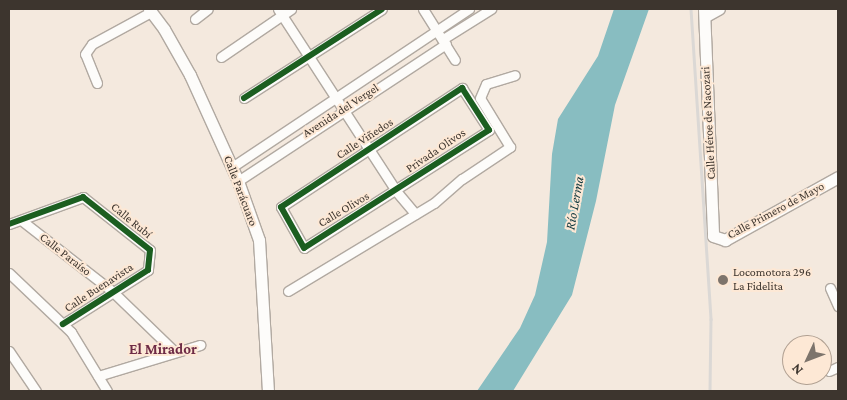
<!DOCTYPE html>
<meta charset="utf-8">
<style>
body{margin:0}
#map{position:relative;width:847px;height:400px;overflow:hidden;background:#f4e9de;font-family:"Crimson Pro",serif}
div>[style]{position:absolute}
.water>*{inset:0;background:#88bdc1}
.roads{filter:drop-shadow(1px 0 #b1a9a1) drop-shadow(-1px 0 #b1a9a1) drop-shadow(0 1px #b1a9a1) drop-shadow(0 -1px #b1a9a1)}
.minor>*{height:9px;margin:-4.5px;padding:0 4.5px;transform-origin:4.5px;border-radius:4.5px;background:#fdfcfa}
.major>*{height:11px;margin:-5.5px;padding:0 5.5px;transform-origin:5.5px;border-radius:5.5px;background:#fdfcfa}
.rail>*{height:2.5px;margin:-1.25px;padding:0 1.25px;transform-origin:1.25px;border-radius:1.25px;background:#dbd8d5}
.cycleway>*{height:6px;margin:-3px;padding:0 3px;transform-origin:3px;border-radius:3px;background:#1b5e20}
.dots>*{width:14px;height:14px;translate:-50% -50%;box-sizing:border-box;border:2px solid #fde8d5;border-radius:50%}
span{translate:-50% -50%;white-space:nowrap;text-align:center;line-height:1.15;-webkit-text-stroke:4px #fde8d5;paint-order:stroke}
.street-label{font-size:12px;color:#3d352e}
.poi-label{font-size:12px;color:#3d352e}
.left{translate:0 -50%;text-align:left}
.water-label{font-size:14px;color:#133a3f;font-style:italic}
.quarter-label{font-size:15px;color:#6e2b46;font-weight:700}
.frame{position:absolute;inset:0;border:10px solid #3d352e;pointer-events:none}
.north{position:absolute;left:782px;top:335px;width:50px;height:50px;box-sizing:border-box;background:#fde8d5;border:1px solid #b0a092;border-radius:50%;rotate:227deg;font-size:14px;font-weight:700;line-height:20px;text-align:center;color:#3d352e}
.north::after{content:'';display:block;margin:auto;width:18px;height:22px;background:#7d746c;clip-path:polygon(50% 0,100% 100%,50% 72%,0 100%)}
</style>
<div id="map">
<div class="water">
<i style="clip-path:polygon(614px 9px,649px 9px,615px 105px,596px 201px,572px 295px,513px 391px,477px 391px,520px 328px,535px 295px,547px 242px,552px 154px,558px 119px,598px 56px)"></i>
</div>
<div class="roads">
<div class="minor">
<i style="left:278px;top:9px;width:217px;rotate:57deg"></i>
<i style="left:396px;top:191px;width:30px;rotate:50deg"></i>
<i style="left:423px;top:9px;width:60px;rotate:57.9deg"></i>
<i style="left:704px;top:18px;width:18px;rotate:-29deg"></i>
<i style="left:195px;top:19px;width:16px;rotate:-38deg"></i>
<i style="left:443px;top:39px;width:57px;rotate:-32deg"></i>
<i style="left:221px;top:57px;width:85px;rotate:-34.4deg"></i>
<i style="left:97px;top:83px;width:31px;rotate:-112deg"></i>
<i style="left:85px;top:54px;width:12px;rotate:-55deg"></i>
<i style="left:92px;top:44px;width:67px;rotate:-28.5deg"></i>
<i style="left:462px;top:88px;width:50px;rotate:57.3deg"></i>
<i style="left:489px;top:130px;width:219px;rotate:147.5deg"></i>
<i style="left:304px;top:248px;width:47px;rotate:-119.3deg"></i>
<i style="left:281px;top:207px;width:217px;rotate:-33.3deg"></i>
<i style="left:244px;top:98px;width:164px;rotate:-32.8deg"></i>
<i style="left:232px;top:167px;width:285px;rotate:-33.7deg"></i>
<i style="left:238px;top:181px;width:249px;rotate:-33.4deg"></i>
<i style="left:21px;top:220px;width:117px;rotate:38deg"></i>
<i style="left:113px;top:292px;width:86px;rotate:44.1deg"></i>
<i style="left:9px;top:224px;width:79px;rotate:-20deg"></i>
<i style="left:83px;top:197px;width:85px;rotate:38.3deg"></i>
<i style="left:150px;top:250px;width:20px;rotate:96deg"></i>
<i style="left:148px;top:270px;width:101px;rotate:147.6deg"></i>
<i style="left:9px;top:273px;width:86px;rotate:43.6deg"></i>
<i style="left:71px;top:332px;width:69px;rotate:58.6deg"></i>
<i style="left:830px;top:288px;width:20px;rotate:66deg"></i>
<i style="left:288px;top:291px;width:170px;rotate:-31.1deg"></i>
<i style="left:434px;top:203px;width:37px;rotate:-41deg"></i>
<i style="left:462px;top:179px;width:58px;rotate:-33.7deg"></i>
<i style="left:510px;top:147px;width:57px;rotate:-121.5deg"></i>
<i style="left:480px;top:98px;width:15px;rotate:-67deg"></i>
<i style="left:486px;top:84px;width:30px;rotate:-17deg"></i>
<i style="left:9px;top:351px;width:48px;rotate:56deg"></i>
<i style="left:829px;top:371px;width:10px;rotate:-24deg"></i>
<i style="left:98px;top:376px;width:107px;rotate:-16.9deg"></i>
</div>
<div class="major">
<i style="left:149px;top:9px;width:25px;rotate:53deg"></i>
<i style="left:164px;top:29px;width:53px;rotate:60.5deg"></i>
<i style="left:190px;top:75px;width:116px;rotate:65.6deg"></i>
<i style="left:238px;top:181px;width:63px;rotate:70.4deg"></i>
<i style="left:259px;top:240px;width:151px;rotate:86.6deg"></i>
<i style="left:704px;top:9px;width:227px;rotate:87.7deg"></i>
<i style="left:713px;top:236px;width:13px;rotate:18deg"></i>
<i style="left:725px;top:240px;width:129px;rotate:-29.1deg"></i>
</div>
</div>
<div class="rail">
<i style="left:691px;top:9px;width:311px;rotate:86.3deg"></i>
<i style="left:711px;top:319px;width:72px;rotate:90.8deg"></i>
</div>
<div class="cycleway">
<i style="left:462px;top:88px;width:50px;rotate:57.3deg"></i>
<i style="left:489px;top:130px;width:219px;rotate:147.5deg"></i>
<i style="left:304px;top:248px;width:47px;rotate:-119.3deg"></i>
<i style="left:281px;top:207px;width:217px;rotate:-33.3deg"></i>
<i style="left:244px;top:98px;width:164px;rotate:-32.8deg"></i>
<i style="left:9px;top:224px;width:79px;rotate:-20deg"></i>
<i style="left:83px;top:197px;width:85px;rotate:38.3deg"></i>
<i style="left:150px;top:250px;width:20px;rotate:96deg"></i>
<i style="left:148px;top:270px;width:101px;rotate:147.6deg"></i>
</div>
<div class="dots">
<i style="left:723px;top:280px;background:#7d746c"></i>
</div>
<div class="street-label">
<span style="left:341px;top:111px;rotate:-33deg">Avenida del Vergel</span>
<span style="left:709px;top:123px;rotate:-93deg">Calle Héroe de Nacozari</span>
<span style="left:365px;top:139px;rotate:-33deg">Calle Viñedos</span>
<span style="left:436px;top:151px;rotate:-34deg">Privada Olivos</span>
<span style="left:240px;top:191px;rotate:69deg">Calle Parácuaro</span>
<span style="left:344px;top:210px;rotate:-31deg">Calle Olivos</span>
<span style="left:776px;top:211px;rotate:-28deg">Calle Primero de Mayo</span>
<span style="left:131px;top:221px;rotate:39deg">Calle Rubí</span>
<span style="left:65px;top:255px;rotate:38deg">Calle Paraíso</span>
<span style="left:99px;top:288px;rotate:-33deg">Calle Buenavista</span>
</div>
<div class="poi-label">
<span class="left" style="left:733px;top:280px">Locomotora 296<br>La Fidelita</span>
</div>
<div class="water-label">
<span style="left:574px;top:203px;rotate:-80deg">Río Lerma</span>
</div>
<div class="quarter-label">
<span style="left:163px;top:350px">El Mirador</span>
</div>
<div class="frame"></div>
<div class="north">N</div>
</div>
